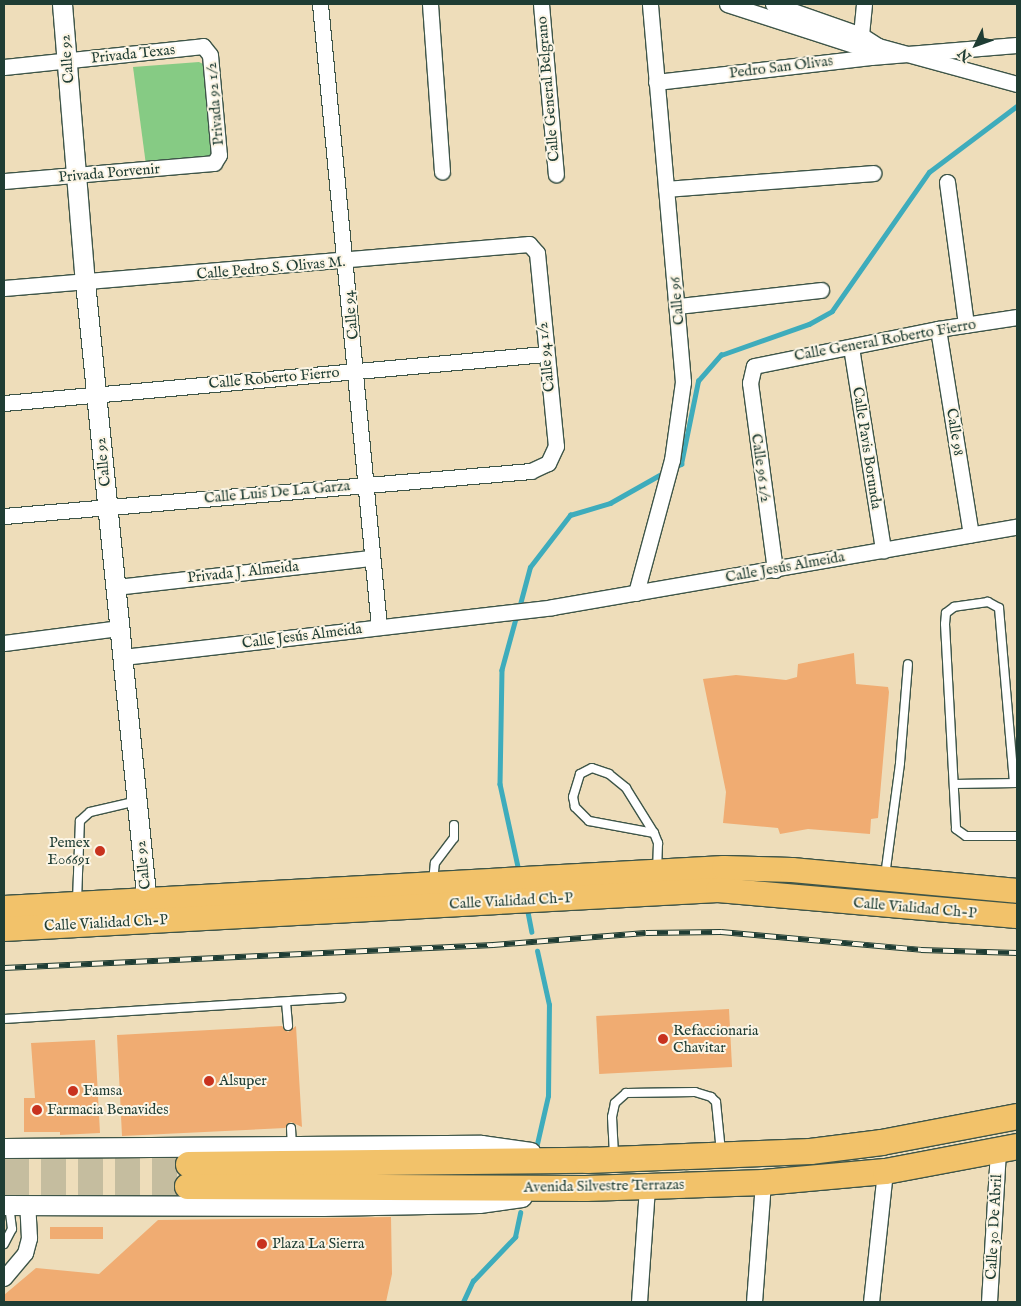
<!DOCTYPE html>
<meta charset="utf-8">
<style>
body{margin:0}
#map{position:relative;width:1021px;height:1306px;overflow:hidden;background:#eeddba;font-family:"IM FELL English",serif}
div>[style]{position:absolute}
.green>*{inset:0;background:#86cb84}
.stream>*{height:4.5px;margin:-2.25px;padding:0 2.25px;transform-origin:2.25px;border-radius:2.25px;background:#3eacbc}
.building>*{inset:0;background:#f0ac72;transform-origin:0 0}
.trunk-tunnel>*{height:25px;margin-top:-12.5px;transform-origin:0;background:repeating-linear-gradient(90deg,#c5bd9f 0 25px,transparent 0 37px)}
.roads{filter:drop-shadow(1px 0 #3e5548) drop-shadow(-1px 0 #3e5548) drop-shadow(0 1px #3e5548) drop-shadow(0 -1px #3e5548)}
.service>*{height:8px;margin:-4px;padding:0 4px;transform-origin:4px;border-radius:4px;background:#fff}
.minor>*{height:15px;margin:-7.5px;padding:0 7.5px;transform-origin:7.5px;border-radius:7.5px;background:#fff}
.tertiary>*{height:19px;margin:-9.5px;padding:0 9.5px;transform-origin:9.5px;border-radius:9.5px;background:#fff}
.primary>*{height:24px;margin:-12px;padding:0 12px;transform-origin:12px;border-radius:12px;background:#f2c26a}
.trunk>*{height:25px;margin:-12.5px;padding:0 12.5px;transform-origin:12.5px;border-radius:12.5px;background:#f2c26a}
.rail>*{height:5.5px;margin-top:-2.75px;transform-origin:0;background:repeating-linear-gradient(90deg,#fcf5e5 0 11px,#1f3d34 0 22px);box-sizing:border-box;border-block:1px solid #1f3d34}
.dots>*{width:14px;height:14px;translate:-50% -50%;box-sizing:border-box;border:2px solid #fcf5e5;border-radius:50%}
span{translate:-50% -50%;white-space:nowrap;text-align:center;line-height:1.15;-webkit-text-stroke:4px #fcf5e5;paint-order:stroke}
.street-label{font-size:15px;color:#1f3d34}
.poi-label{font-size:15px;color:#1f3d34}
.right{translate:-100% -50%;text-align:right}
.left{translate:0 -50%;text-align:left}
.frame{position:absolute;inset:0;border:5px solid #1f3d34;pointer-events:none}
.north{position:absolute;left:951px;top:20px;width:50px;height:50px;-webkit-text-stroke:4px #fcf5e5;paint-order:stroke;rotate:228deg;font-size:14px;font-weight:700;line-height:20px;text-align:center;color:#1f3d34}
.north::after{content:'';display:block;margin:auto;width:18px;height:22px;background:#1f3d34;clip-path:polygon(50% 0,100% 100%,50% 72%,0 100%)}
</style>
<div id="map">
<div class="green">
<i style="clip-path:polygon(199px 62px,203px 64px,214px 157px,146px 165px,133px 67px)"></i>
</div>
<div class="stream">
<i style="left:674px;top:467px;width:8px;rotate:-23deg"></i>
<i style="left:681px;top:464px;width:85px;rotate:-78.4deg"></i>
<i style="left:698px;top:381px;width:35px;rotate:-49deg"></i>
<i style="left:721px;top:355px;width:93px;rotate:-19.4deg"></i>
<i style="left:809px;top:324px;width:26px;rotate:-29deg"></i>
<i style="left:832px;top:311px;width:169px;rotate:-55.1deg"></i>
<i style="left:929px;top:172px;width:110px;rotate:-36.9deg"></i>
<i style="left:519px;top:608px;width:42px;rotate:-75deg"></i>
<i style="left:530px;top:567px;width:66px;rotate:-52.4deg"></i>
<i style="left:570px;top:515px;width:42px;rotate:-16.7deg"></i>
<i style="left:610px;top:503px;width:63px;rotate:-29.4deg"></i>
<i style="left:517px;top:615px;width:57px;rotate:105.3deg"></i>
<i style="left:502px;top:670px;width:114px;rotate:91deg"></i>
<i style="left:500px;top:784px;width:89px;rotate:77.7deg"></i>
<i style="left:528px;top:912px;width:20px;rotate:79deg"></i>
<i style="left:537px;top:1144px;width:49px;rotate:-77.1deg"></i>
<i style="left:548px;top:1096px;width:91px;rotate:-89.4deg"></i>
<i style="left:549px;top:1005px;width:55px;rotate:-102.5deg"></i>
<i style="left:463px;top:1302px;width:23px;rotate:-65deg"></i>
<i style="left:473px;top:1281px;width:61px;rotate:-46.3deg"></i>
<i style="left:515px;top:1237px;width:25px;rotate:-78deg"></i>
</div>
<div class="building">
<i style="clip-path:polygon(854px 653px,856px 684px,888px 687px,889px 692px,878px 818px,871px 819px,870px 834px,808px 829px,780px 834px,778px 828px,723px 823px,726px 792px,703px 679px,736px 675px,786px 680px,797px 677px,798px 664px)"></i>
<i style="left:729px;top:1009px;width:58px;height:133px;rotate:87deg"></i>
<i style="clip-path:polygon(282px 1026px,288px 1032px,296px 1026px,302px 1127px,291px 1122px,285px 1128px,122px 1136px,117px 1035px)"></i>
<i style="clip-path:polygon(95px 1040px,100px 1133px,60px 1135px,60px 1132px,24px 1132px,24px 1098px,35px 1098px,31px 1043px)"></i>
<i style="clip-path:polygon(391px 1217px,392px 1274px,386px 1302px,4px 1302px,4px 1295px,36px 1268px,99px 1274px,158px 1220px)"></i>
<i style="left:50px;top:1227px;width:53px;height:12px"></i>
</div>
<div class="trunk-tunnel">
<i style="left:4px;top:1163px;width:184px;rotate:0.3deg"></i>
<i style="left:4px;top:1186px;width:183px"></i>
</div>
<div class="roads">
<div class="service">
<i style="left:1014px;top:783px;width:176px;rotate:-94.9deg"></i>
<i style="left:999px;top:608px;width:13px;rotate:-151deg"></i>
<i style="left:988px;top:602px;width:34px;rotate:172deg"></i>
<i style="left:954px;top:607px;width:10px;rotate:143deg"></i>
<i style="left:946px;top:613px;width:11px;rotate:95deg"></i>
<i style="left:945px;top:624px;width:205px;rotate:86.9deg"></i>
<i style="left:956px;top:829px;width:12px;rotate:35deg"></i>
<i style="left:966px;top:836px;width:51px"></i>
<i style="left:954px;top:784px;width:63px;rotate:-0.9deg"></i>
<i style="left:654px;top:833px;width:66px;rotate:-169.5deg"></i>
<i style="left:589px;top:821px;width:20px;rotate:-135deg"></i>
<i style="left:575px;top:807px;width:10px;rotate:-101deg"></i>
<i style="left:573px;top:797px;width:24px;rotate:-73deg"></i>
<i style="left:580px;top:774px;width:13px;rotate:-27deg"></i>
<i style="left:592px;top:768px;width:18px;rotate:19deg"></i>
<i style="left:609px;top:774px;width:22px;rotate:39deg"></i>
<i style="left:626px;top:788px;width:53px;rotate:58.1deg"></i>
<i style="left:654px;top:833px;width:11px;rotate:68deg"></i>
<i style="left:658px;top:843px;width:26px;rotate:92deg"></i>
<i style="left:885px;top:876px;width:114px;rotate:-82.4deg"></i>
<i style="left:900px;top:763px;width:99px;rotate:-85.4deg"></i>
<i style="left:433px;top:881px;width:18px;rotate:-84deg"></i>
<i style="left:435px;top:863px;width:31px;rotate:-53deg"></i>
<i style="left:454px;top:838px;width:13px;rotate:-90deg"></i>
<i style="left:77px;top:901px;width:80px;rotate:-87.9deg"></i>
<i style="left:80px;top:821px;width:13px;rotate:-42deg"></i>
<i style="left:90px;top:812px;width:48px;rotate:-13.2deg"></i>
<i style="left:286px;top:1002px;width:24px;rotate:85deg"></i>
<i style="left:4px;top:1019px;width:338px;rotate:-3.6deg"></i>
<i style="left:291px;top:1128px;width:17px;rotate:87deg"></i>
<i style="left:614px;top:1155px;width:38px;rotate:-93deg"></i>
<i style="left:612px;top:1117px;width:14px;rotate:-78deg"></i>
<i style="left:615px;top:1103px;width:15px;rotate:-42deg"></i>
<i style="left:626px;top:1093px;width:69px;rotate:-0.8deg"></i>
<i style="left:695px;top:1092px;width:17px;rotate:17deg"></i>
<i style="left:711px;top:1097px;width:7px;rotate:45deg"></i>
<i style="left:716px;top:1102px;width:50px;rotate:84.3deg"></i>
<i style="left:4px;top:1244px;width:17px;rotate:-62deg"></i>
<i style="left:12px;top:1229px;width:24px;rotate:-97deg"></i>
</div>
<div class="minor">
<i style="left:320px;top:4px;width:626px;rotate:84.59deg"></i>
<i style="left:430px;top:4px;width:168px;rotate:85.9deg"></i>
<i style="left:541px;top:4px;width:171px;rotate:85deg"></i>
<i style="left:727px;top:4px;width:139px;rotate:18deg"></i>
<i style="left:859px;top:47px;width:19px;rotate:-3deg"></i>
<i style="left:773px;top:4px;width:93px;rotate:19.4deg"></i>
<i style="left:861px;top:35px;width:20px;rotate:33deg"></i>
<i style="left:878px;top:46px;width:144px;rotate:15.3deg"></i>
<i style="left:860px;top:45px;width:41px;rotate:-84.4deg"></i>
<i style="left:4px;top:67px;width:200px;rotate:-6deg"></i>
<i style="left:203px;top:46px;width:11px;rotate:52deg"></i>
<i style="left:210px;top:55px;width:100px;rotate:84.9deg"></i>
<i style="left:219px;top:155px;width:9px;rotate:122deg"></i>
<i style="left:214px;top:163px;width:211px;rotate:175.1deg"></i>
<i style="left:656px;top:82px;width:216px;rotate:-6.6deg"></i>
<i style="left:871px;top:57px;width:146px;rotate:-4.7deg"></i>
<i style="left:947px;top:182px;width:144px;rotate:82.4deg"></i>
<i style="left:666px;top:189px;width:208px;rotate:-4.4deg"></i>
<i style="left:4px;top:288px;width:527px;rotate:-4.79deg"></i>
<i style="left:529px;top:244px;width:12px;rotate:48deg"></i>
<i style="left:537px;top:253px;width:194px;rotate:84.4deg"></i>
<i style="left:556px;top:446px;width:19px;rotate:115deg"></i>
<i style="left:548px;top:463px;width:19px;rotate:155deg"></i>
<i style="left:531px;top:471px;width:529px;rotate:175.12deg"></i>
<i style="left:678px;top:306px;width:144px;rotate:-6.4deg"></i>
<i style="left:938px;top:329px;width:208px;rotate:80.9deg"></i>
<i style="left:851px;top:347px;width:206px;rotate:81deg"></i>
<i style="left:4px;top:403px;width:543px;rotate:-5.18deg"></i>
<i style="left:775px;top:570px;width:189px;rotate:-97.6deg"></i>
<i style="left:750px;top:383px;width:17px;rotate:-77deg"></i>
<i style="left:754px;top:366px;width:188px;rotate:-11.4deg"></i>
<i style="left:938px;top:329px;width:80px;rotate:-8.6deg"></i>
<i style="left:116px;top:587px;width:257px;rotate:-6.5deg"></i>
<i style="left:636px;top:593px;width:138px;rotate:-74.9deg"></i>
<i style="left:672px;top:460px;width:79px;rotate:-82deg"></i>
<i style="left:683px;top:382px;width:379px;rotate:-95deg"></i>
<i style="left:4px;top:643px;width:117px;rotate:-7.4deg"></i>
<i style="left:123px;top:657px;width:432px;rotate:-6.6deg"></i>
<i style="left:552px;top:607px;width:472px;rotate:-9.8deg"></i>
<i style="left:4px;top:1278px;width:33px;rotate:-50deg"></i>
<i style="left:25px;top:1253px;width:16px;rotate:-75deg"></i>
<i style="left:29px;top:1238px;width:33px;rotate:-93deg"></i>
<i style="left:639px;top:1302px;width:115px;rotate:-86deg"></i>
<i style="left:754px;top:1302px;width:120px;rotate:-85.7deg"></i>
<i style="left:871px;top:1302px;width:132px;rotate:-83.9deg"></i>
<i style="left:989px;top:1302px;width:150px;rotate:-86.6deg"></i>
</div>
<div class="tertiary">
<i style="left:62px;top:4px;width:279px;rotate:85.3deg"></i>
<i style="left:85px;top:282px;width:635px;rotate:84.31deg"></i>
<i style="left:4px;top:1148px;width:477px;rotate:-0.4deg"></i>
<i style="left:481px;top:1145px;width:50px;rotate:8deg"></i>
<i style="left:4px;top:1205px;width:319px;rotate:0.2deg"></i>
<i style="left:323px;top:1206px;width:156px;rotate:-1.1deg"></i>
<i style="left:479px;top:1203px;width:43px;rotate:-7.9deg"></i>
</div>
<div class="primary">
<i style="left:4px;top:908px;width:721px;rotate:-3.18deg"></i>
<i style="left:724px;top:868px;width:68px;rotate:1.7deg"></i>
<i style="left:792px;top:870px;width:226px;rotate:5.3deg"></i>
<i style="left:4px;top:929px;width:715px;rotate:-3.13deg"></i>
<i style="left:718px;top:890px;width:300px;rotate:5deg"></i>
</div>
<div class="trunk">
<i style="left:188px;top:1164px;width:399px;rotate:-0.6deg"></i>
<i style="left:587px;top:1160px;width:223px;rotate:-2.3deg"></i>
<i style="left:810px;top:1151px;width:72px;rotate:-7.2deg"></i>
<i style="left:881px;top:1142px;width:138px;rotate:-10.8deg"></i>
<i style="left:187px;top:1186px;width:398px;rotate:0.3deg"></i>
<i style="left:585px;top:1188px;width:178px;rotate:-1.9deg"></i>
<i style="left:763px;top:1182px;width:122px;rotate:-5.2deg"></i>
<i style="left:885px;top:1171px;width:134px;rotate:-10.7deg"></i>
</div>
</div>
<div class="rail">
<i style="left:4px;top:968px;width:490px;rotate:-2.7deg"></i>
<i style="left:493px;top:945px;width:153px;rotate:-4.5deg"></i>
<i style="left:646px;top:933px;width:75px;rotate:-0.8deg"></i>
<i style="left:721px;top:932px;width:201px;rotate:5.1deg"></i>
<i style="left:921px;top:950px;width:96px;rotate:1.8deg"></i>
</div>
<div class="dots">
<i style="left:100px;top:851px;background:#c8321e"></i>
<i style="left:663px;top:1039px;background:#c8321e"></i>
<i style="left:209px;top:1081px;background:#c8321e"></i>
<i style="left:73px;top:1091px;background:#c8321e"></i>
<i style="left:37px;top:1110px;background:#c8321e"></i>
<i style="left:262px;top:1244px;background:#c8321e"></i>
</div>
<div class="street-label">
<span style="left:133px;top:54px;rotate:-6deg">Privada Texas</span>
<span style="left:67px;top:59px;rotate:-95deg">Calle 92</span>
<span style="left:781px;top:67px;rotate:-7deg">Pedro San Olivas</span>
<span style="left:548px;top:89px;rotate:-95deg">Calle General Belgrano</span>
<span style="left:215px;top:104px;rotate:-95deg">Privada 92 1/2</span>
<span style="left:109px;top:173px;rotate:-5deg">Privada Porvenir</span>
<span style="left:271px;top:268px;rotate:-5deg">Calle Pedro S. Olivas M.</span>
<span style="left:677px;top:301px;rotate:-95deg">Calle 96</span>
<span style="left:351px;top:315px;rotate:-96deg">Calle 94</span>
<span style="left:885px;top:340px;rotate:-10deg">Calle General Roberto Fierro</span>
<span style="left:546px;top:357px;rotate:-96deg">Calle 94 1/2</span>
<span style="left:274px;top:378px;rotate:-5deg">Calle Roberto Fierro</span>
<span style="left:955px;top:432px;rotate:81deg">Calle 98</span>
<span style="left:867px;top:448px;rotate:81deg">Calle Pavis Borunda</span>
<span style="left:103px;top:462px;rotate:-96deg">Calle 92</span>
<span style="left:761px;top:468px;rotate:82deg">Calle 96 1/2</span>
<span style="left:277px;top:492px;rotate:-5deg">Calle Luis De La Garza</span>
<span style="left:785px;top:567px;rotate:-10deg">Calle Jesús Almeida</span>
<span style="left:243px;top:572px;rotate:-6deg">Privada J. Almeida</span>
<span style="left:302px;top:636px;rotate:-7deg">Calle Jesús Almeida</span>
<span style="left:143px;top:865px;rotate:-96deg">Calle 92</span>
<span style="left:511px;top:901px;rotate:-3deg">Calle Vialidad Ch-P</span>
<span style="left:915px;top:908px;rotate:5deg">Calle Vialidad Ch-P</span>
<span style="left:106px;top:923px;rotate:-3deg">Calle Vialidad Ch-P</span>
<span style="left:604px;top:1186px;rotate:-1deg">Avenida Silvestre Terrazas</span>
<span style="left:994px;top:1227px;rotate:-87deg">Calle 30 De Abril</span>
</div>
<div class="poi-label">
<span class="right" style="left:90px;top:851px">Pemex<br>E06691</span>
<span class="left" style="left:673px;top:1039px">Refaccionaria<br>Chavitar</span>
<span class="left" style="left:219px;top:1081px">Alsuper</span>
<span class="left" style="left:83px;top:1091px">Famsa</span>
<span class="left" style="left:47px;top:1110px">Farmacia Benavides</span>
<span class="left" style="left:272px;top:1244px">Plaza La Sierra</span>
</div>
<div class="frame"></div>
<div class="north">N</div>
</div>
